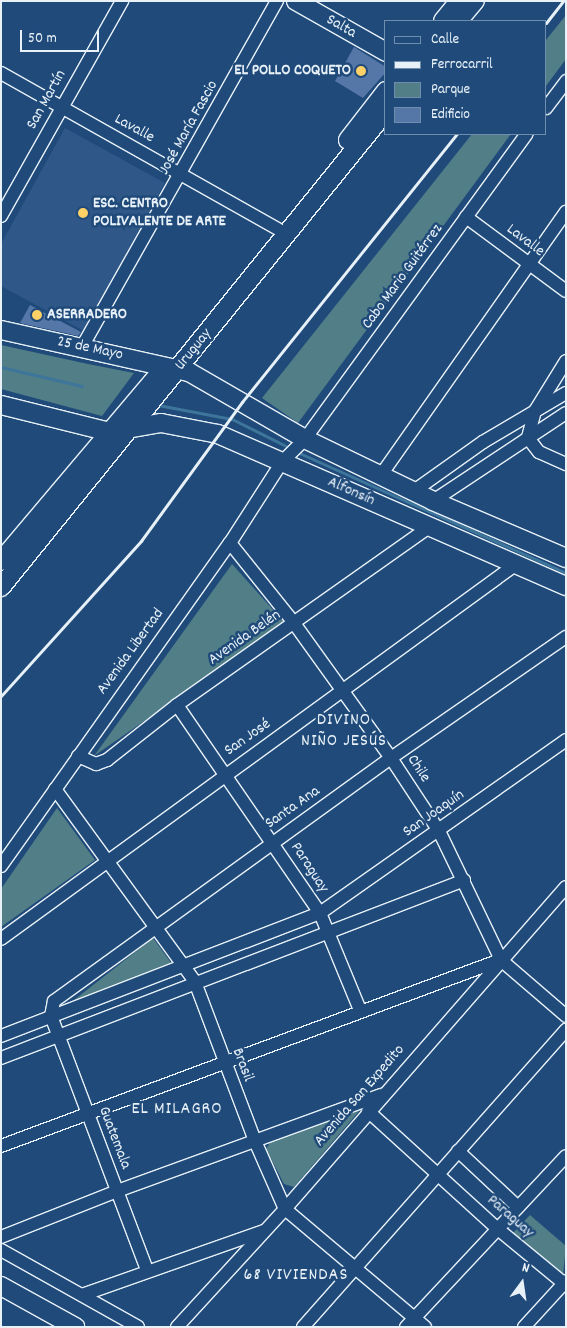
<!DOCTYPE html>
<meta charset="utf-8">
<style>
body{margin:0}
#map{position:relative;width:567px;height:1328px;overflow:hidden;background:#1f4a7a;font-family:Dekko,sans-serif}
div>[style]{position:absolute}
.built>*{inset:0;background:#2f5888}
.green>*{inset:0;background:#517e87}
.stream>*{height:3px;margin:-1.5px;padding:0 1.5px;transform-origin:1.5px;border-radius:1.5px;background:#3e759b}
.building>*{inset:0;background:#5577a7}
.roads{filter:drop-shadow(1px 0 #e8f1f8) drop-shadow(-1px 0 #e8f1f8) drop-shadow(0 1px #e8f1f8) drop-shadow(0 -1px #e8f1f8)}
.street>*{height:12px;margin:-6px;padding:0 6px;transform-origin:6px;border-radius:6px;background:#1f4a7a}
.secondary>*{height:18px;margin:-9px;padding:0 9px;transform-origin:9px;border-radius:9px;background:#1f4a7a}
.rail>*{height:3px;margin:-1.5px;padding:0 1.5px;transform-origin:1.5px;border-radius:1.5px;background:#e8f1f8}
.dots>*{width:14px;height:14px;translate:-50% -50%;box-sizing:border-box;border:2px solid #1f4a7a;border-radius:50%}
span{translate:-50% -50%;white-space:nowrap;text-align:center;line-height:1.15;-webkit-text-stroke:5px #1f4a7a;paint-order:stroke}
.street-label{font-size:16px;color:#e8f1f8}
.poi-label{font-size:16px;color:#e8f1f8;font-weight:700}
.right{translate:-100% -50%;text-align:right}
.left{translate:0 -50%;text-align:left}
.neighbourhood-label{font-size:18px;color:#e8f1f8;letter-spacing:1px}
.frame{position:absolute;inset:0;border:2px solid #e8f1f8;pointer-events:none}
.legend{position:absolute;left:384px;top:20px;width:162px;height:115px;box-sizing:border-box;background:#1f4a7a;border:1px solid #6f8dac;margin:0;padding:6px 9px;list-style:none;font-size:15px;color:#e8f1f8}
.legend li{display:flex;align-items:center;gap:10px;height:25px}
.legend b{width:25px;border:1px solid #6f8dac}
.north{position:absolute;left:497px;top:1258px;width:50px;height:50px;-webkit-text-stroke:4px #1f4a7a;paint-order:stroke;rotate:14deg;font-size:14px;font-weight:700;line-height:20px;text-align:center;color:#e8f1f8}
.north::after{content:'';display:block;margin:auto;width:18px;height:22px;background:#e8f1f8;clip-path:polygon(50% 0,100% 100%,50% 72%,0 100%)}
.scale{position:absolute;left:20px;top:30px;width:79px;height:22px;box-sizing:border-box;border:2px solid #e8f1f8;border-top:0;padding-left:6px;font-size:15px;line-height:18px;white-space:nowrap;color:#e8f1f8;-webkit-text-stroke:4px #1f4a7a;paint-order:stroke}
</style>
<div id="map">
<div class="built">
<i style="clip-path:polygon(65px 128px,165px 183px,84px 331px,1px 286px,1px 244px)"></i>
</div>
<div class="green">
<i style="clip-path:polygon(566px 15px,566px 59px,546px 86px,546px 40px)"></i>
<i style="clip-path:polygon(472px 134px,511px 134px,298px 423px,262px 398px)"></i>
<i style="clip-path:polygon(1px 345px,88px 364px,134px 373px,102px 416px,1px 389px)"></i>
<i style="clip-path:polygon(232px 564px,285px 623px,94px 756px)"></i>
<i style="clip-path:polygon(57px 808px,95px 860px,1px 927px,1px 889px)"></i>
<i style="clip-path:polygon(153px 938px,172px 964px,69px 1004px)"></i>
<i style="clip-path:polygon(360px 1110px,294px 1187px,284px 1184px,266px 1149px,271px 1141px)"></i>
<i style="clip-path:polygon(530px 1215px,566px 1246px,563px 1276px,513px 1233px)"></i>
</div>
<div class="stream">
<i style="left:1px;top:367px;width:83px;rotate:13.2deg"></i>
<i style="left:158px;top:405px;width:75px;rotate:10.7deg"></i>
<i style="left:232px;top:419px;width:67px;rotate:26.6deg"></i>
<i style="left:297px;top:452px;width:295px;rotate:24.2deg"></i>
</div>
<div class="building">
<i style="clip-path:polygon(354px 47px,386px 67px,386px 72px,363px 98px,335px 81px)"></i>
<i style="clip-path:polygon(30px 305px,81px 332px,78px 336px,20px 323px)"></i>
</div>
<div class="roads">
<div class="street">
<i style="left:1px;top:73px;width:318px;rotate:29.4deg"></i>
<i style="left:546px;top:108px;width:34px;rotate:-53deg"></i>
<i style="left:1px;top:216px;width:247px;rotate:-60.6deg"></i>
<i style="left:466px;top:217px;width:124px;rotate:36.5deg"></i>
<i style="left:82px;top:347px;width:397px;rotate:-60.6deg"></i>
<i style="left:566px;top:361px;width:59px;rotate:121.8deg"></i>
<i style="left:535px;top:411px;width:28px;rotate:105deg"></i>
<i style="left:528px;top:438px;width:18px;rotate:52deg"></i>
<i style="left:539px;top:452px;width:30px;rotate:24deg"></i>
<i style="left:381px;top:475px;width:322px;rotate:-54.9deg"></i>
<i style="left:414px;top:491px;width:85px;rotate:-35.4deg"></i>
<i style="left:483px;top:442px;width:96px;rotate:-30.6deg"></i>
<i style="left:433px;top:501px;width:159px;rotate:-33.5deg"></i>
<i style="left:230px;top:543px;width:102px;rotate:51.3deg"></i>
<i style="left:294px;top:623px;width:166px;rotate:54.3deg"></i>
<i style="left:391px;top:758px;width:87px;rotate:56.7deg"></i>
<i style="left:439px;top:831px;width:143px;rotate:64.3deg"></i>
<i style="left:501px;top:960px;width:86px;rotate:40.7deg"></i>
<i style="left:177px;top:705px;width:252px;rotate:55.5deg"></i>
<i style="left:320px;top:913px;width:105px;rotate:67.6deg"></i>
<i style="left:78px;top:756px;width:20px;rotate:24deg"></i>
<i style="left:96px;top:764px;width:12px;rotate:-20deg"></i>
<i style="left:107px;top:760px;width:89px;rotate:-38.2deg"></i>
<i style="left:177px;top:705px;width:309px;rotate:-35.2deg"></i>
<i style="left:55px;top:789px;width:238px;rotate:54deg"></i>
<i style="left:195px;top:982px;width:170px;rotate:69.3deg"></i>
<i style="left:255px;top:1141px;width:74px;rotate:66.2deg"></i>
<i style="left:285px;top:1209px;width:183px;rotate:40.1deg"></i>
<i style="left:1px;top:866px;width:396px;rotate:-54.7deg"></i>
<i style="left:230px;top:543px;width:96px;rotate:-57.3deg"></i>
<i style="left:282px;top:462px;width:33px;rotate:-45deg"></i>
<i style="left:305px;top:439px;width:377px;rotate:-54deg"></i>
<i style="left:1px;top:939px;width:636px;rotate:-36.04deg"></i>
<i style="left:1px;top:1036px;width:342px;rotate:-21.1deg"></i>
<i style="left:320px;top:913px;width:301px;rotate:-35.1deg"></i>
<i style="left:1px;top:1058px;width:496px;rotate:-21deg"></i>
<i style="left:368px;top:1111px;width:177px;rotate:42.3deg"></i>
<i style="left:499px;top:1230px;width:87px;rotate:39.4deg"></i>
<i style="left:1px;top:1146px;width:533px;rotate:-20.44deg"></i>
<i style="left:458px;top:1151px;width:82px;rotate:43deg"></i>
<i style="left:1px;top:1237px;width:125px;rotate:-21.6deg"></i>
<i style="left:117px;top:1191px;width:281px;rotate:-20deg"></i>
<i style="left:1px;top:1250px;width:157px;rotate:29.3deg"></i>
<i style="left:147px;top:1270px;width:272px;rotate:-110.7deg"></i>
<i style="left:51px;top:1016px;width:15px;rotate:-79deg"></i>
<i style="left:54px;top:1001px;width:415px;rotate:-35.8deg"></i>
<i style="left:391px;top:758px;width:213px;rotate:-34.7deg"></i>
<i style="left:82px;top:1295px;width:193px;rotate:-19.4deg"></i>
<i style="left:177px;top:1327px;width:160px;rotate:-47.5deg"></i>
<i style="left:285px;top:1209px;width:427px;rotate:-48.9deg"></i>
<i style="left:303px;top:1327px;width:397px;rotate:-48.5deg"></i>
<i style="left:406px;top:1327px;width:234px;rotate:-46.9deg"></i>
<i style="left:524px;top:1327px;width:62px;rotate:-47.6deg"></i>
</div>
<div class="secondary">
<i style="left:296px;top:1px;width:103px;rotate:29.5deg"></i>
<i style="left:443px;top:21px;width:26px;rotate:-51deg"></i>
<i style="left:458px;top:21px;width:26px;rotate:-50deg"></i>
<i style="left:348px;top:140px;width:62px;rotate:-52.2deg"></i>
<i style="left:1px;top:330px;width:193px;rotate:12.6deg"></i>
<i style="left:189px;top:372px;width:134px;rotate:30deg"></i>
<i style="left:305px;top:439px;width:142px;rotate:25.8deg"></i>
<i style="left:433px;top:501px;width:145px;rotate:23.2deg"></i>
<i style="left:1px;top:405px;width:112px;rotate:13.9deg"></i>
<i style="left:110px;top:432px;width:52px;rotate:-10deg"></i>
<i style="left:161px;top:423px;width:58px;rotate:10.9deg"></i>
<i style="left:218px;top:434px;width:380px;rotate:23.6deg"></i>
<i style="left:1px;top:561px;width:248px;rotate:-49.8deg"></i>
<i style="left:1px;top:587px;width:612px;rotate:-51.03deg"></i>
<i style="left:1px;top:1286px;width:85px;rotate:29deg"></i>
</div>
</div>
<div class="rail">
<i style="left:546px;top:23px;width:28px;rotate:-52deg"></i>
<i style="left:1px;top:696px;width:209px;rotate:-47.9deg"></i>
<i style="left:141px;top:541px;width:172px;rotate:-54deg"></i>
<i style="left:242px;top:402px;width:344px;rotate:-51.3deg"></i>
</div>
<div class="dots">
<i style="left:361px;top:71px;background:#ffd166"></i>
<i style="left:83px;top:213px;background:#ffd166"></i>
<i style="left:37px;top:315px;background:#ffd166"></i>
</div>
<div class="street-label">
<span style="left:341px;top:27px;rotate:30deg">Salta</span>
<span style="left:47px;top:100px;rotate:-61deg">San Martín</span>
<span style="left:189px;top:128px;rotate:-61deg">José María Fascio</span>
<span style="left:134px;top:129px;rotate:29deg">Lavalle</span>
<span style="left:525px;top:241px;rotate:37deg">Lavalle</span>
<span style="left:403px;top:277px;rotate:-54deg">Cabo Mario Guitérrez</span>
<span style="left:90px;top:349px;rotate:12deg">25 de Mayo</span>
<span style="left:194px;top:350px;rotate:-51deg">Uruguay</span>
<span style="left:351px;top:492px;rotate:24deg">Alfonsín</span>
<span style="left:245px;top:638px;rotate:-35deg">Avenida Belén</span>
<span style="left:131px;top:652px;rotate:-54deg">Avenida Libertad</span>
<span style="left:248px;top:738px;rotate:-35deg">San José</span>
<span style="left:418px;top:769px;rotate:57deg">Chile</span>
<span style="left:293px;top:808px;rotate:-35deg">Santa Ana</span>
<span style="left:434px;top:814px;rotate:-35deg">San Joaquín</span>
<span style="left:309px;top:868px;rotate:57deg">Paraguay</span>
<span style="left:242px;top:1065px;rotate:69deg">Brasil</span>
<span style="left:360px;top:1096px;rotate:-49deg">Avenida San Expedito</span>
<span style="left:114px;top:1138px;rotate:69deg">Guatemala</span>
<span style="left:510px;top:1217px;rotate:41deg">Paraguay</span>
</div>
<div class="poi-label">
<span class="right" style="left:351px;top:71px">EL POLLO COQUETO</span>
<span class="left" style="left:93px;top:213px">ESC. CENTRO<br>POLIVALENTE DE ARTE</span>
<span class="left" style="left:47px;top:315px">ASERRADERO</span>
</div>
<div class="neighbourhood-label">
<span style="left:344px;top:732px">DIVINO<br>NIÑO JESÚS</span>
<span style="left:177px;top:1110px">EL MILAGRO</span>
<span style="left:296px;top:1276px">68 VIVIENDAS</span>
</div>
<div class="frame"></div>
<ul class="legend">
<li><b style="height:6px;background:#1f4a7a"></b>Calle</li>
<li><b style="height:6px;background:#e8f1f8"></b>Ferrocarril</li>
<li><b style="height:14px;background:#517e87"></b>Parque</li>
<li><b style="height:14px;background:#5577a7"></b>Edificio</li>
</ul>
<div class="north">N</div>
<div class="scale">50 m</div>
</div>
